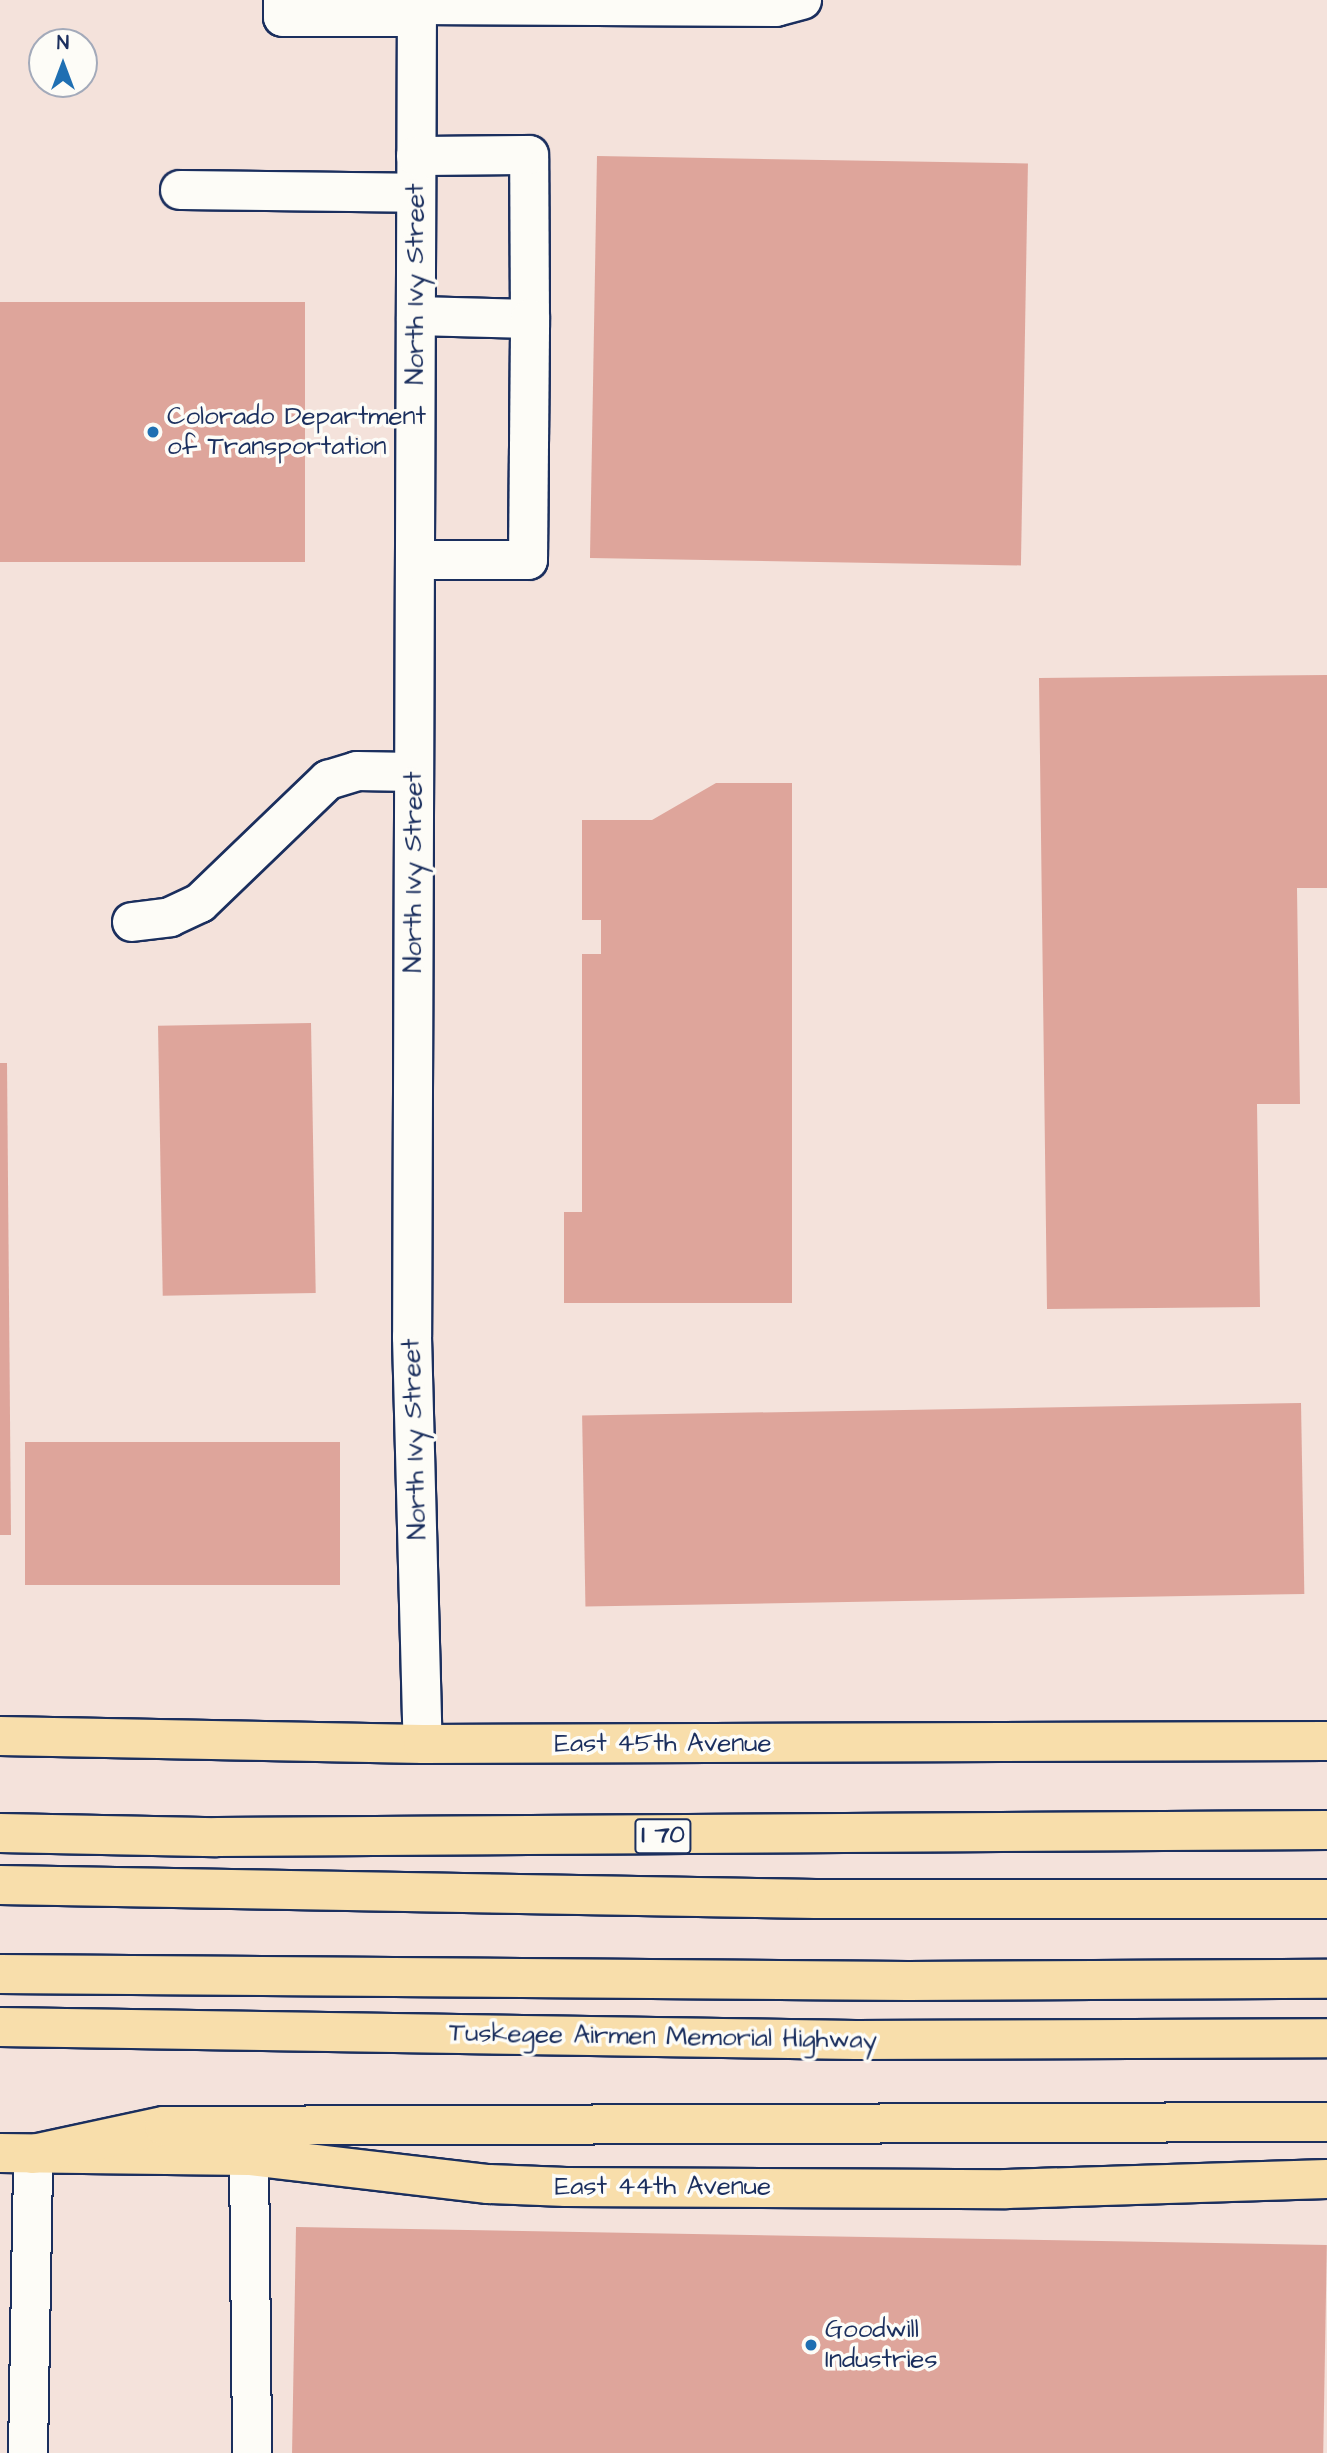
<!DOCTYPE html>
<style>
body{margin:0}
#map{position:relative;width:1327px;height:2453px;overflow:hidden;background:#f4e2db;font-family:"Architects Daughter",sans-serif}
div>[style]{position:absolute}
.building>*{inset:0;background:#dea59b;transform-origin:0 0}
.roads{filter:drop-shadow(2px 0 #1b2f5e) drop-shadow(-2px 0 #1b2f5e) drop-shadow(0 2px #1b2f5e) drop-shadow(0 -2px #1b2f5e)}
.minor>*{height:38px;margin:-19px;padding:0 19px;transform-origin:19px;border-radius:19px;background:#fdfcf7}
.major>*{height:38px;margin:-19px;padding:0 19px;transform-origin:19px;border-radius:19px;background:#f8deab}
.highway>*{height:38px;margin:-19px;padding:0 19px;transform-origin:19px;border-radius:19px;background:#f8deab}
.dots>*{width:19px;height:19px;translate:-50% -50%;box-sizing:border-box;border:4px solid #fdfcf7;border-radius:50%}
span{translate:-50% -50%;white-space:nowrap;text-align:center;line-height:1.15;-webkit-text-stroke:7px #fdfcf7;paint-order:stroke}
.shield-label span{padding:2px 5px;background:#fdfcf7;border:2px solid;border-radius:5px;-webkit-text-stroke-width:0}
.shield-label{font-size:24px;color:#1b2f5e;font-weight:700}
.street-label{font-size:26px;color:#1b2f5e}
.poi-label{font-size:26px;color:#1b2f5e}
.left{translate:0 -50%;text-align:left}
.north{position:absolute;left:28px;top:28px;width:70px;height:70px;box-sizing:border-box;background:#fdfcf7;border:2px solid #a3aaba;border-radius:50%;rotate:0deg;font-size:19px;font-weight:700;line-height:28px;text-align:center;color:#1b2f5e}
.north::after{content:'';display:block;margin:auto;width:24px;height:32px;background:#1f6fb2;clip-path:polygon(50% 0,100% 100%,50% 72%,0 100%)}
</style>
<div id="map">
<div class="building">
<i style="left:597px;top:156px;width:431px;height:402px;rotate:1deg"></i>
<i style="left:305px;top:302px;width:260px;height:305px;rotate:90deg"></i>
<i style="clip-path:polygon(1327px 675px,1327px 888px,1297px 888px,1300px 1104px,1257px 1104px,1260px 1307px,1047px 1309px,1039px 678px)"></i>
<i style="clip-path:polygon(716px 783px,792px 783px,792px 1303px,564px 1303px,564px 1212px,582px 1212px,582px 954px,601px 954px,601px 920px,582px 920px,582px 820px,652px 820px)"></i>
<i style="left:311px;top:1023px;width:270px;height:153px;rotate:89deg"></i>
<i style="clip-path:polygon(0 1063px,7px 1063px,11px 1535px,0 1535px)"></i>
<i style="left:1301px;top:1403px;width:191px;height:719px;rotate:89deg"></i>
<i style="left:25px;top:1442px;width:315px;height:143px"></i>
<i style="left:296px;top:2227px;width:1031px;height:226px;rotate:1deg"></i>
</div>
<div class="roads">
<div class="minor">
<i style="left:283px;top:0;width:17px;rotate:90deg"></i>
<i style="left:283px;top:17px;width:134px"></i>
<i style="left:417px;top:0;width:1337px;rotate:90.21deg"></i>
<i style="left:412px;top:1337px;width:407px;rotate:88.5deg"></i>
<i style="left:417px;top:5px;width:359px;rotate:0.3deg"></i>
<i style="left:776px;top:7px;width:27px;rotate:-15deg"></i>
<i style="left:180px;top:190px;width:236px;rotate:0.7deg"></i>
<i style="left:416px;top:316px;width:114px;rotate:1.5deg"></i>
<i style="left:530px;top:319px;width:164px;rotate:-90.3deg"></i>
<i style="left:529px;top:155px;width:113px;rotate:179.5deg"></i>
<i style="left:415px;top:560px;width:113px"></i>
<i style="left:528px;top:560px;width:241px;rotate:-89.5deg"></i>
<i style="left:132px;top:922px;width:38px;rotate:-7deg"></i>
<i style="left:170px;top:917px;width:33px;rotate:-25deg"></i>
<i style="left:200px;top:903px;width:178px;rotate:-43.9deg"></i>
<i style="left:328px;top:780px;width:30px;rotate:-17deg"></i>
<i style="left:357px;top:771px;width:57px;rotate:1deg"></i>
<i style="left:249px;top:2156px;width:297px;rotate:89.4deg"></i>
<i style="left:28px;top:2453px;width:299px;rotate:-89deg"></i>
</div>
<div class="major">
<i style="left:0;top:1736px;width:423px;rotate:1.1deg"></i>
<i style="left:423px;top:1744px;width:904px;rotate:-0.19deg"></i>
<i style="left:0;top:2153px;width:249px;rotate:0.7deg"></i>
<i style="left:249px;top:2156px;width:241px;rotate:6.7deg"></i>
<i style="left:488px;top:2184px;width:78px;rotate:2.2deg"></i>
<i style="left:566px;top:2187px;width:440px;rotate:0.3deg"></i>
<i style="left:1006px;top:2189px;width:321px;rotate:-1.8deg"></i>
</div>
<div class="highway">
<i style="left:0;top:1833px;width:217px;rotate:1.1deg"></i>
<i style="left:217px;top:1837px;width:1110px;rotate:-0.36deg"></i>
<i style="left:0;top:1885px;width:816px;rotate:0.98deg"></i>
<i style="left:816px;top:1899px;width:511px"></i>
<i style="left:0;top:1974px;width:908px;rotate:0.44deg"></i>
<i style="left:908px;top:1981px;width:419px;rotate:-0.3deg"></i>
<i style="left:0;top:2027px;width:856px;rotate:0.87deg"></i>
<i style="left:856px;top:2040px;width:471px;rotate:-0.2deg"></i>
<i style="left:33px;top:2154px;width:134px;rotate:-12.1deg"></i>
<i style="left:164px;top:2126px;width:1163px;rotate:-0.2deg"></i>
</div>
</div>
<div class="dots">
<i style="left:153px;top:432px;background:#1f6fb2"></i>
<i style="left:811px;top:2345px;background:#1f6fb2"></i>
</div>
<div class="shield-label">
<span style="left:663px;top:1836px">I 70</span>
</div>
<div class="street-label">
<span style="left:416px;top:284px;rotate:-90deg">North Ivy Street</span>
<span style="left:414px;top:872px;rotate:-90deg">North Ivy Street</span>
<span style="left:415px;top:1439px;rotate:-92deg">North Ivy Street</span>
<span style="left:663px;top:1744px">East 45th Avenue</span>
<span style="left:663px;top:2037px;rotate:1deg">Tuskegee Airmen Memorial Highway</span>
<span style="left:663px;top:2187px">East 44th Avenue</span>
</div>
<div class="poi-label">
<span class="left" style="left:167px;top:432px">Colorado Department<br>of Transportation</span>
<span class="left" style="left:825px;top:2345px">Goodwill<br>Industries</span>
</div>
<div class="north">N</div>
</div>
